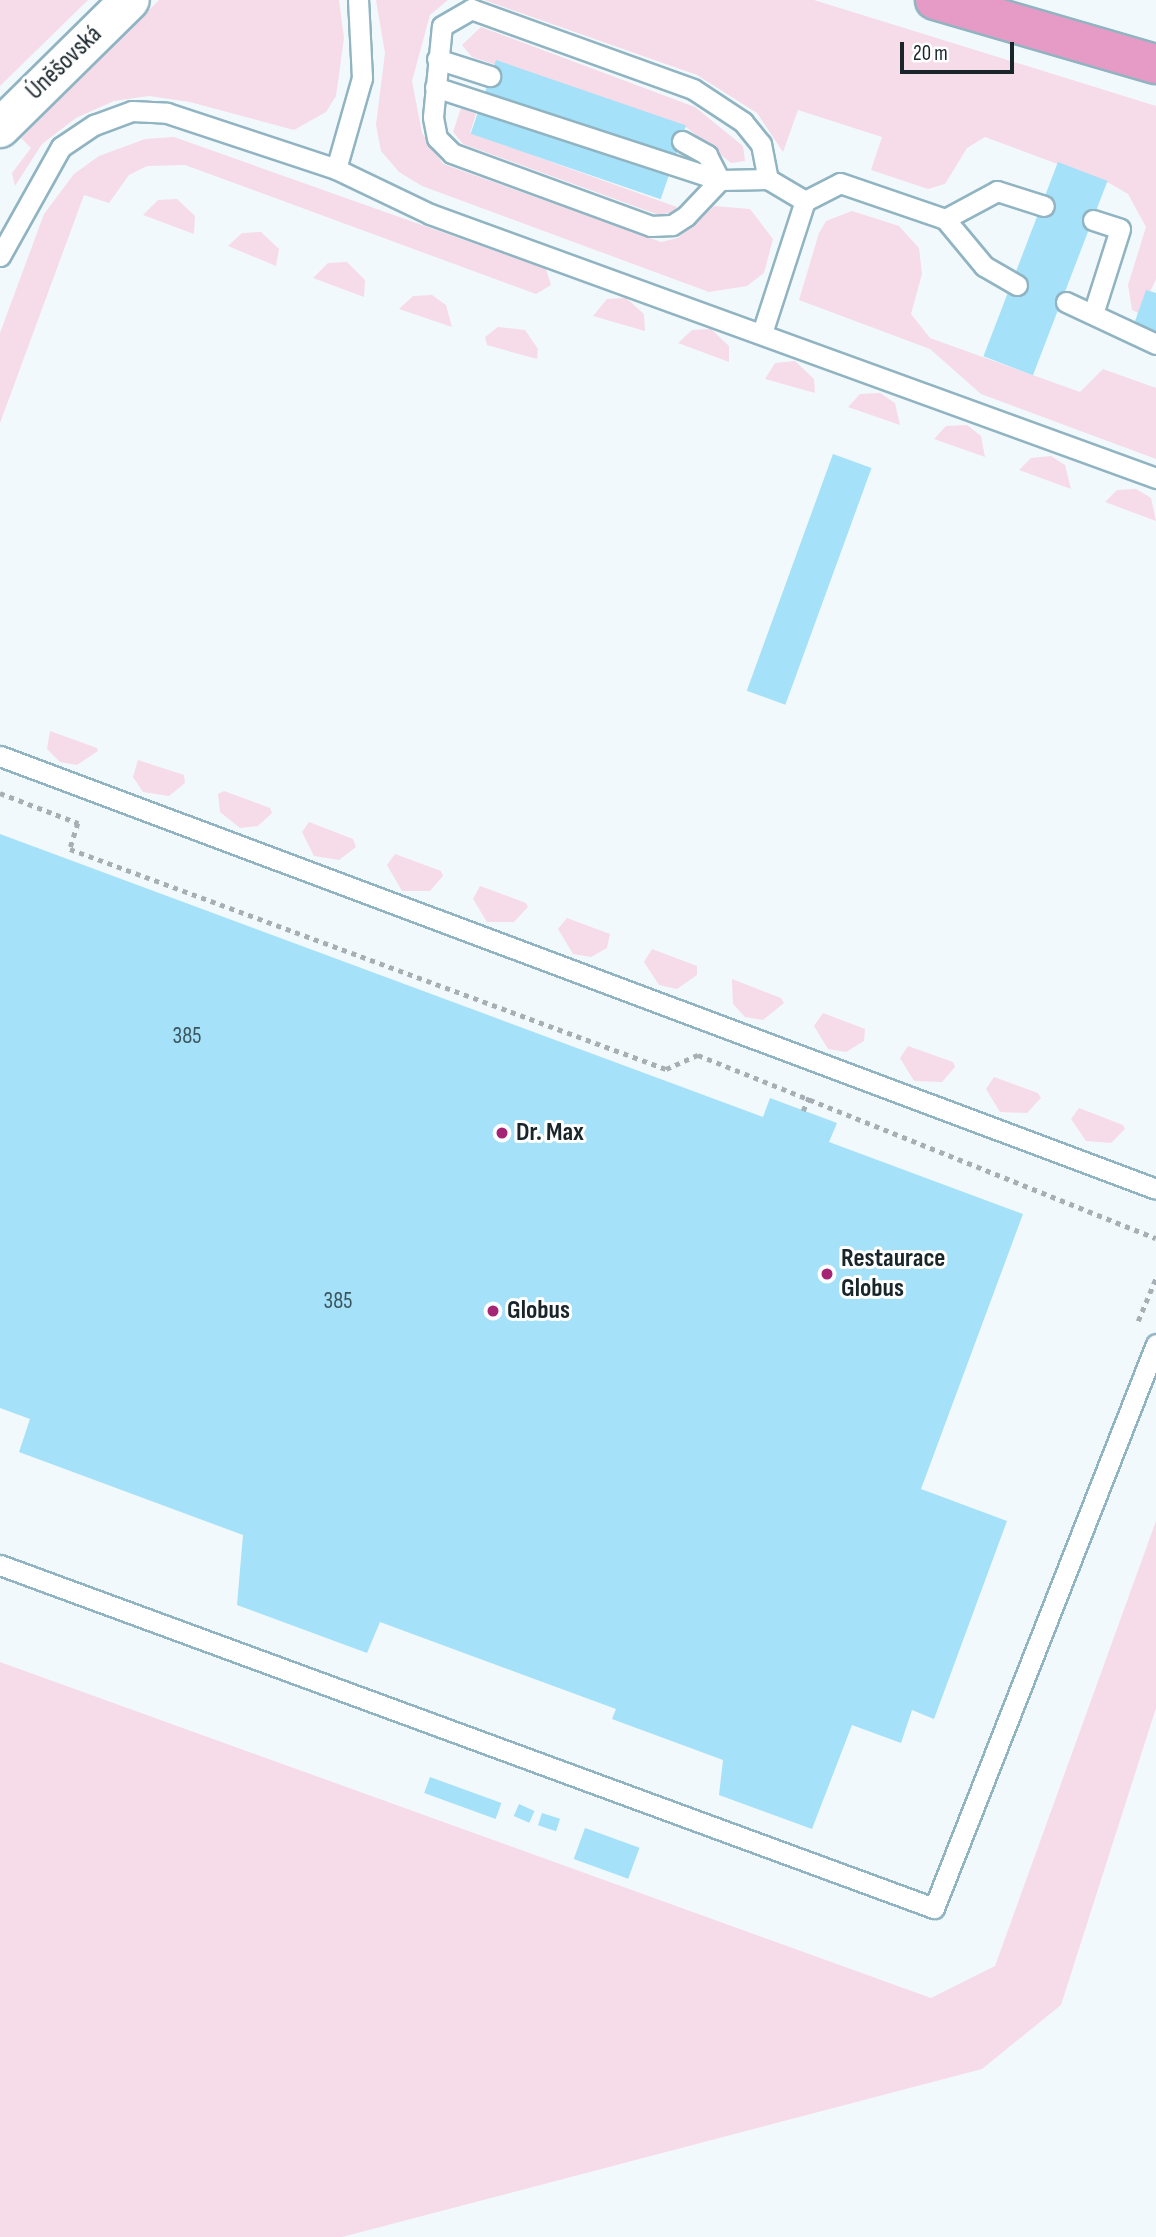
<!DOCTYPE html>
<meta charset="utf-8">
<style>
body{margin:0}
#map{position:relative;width:1156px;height:2237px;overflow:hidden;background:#f2f9fc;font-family:"Sofia Sans Condensed",sans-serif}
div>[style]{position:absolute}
.green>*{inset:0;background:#f6dbe8}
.building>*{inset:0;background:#a5e1f8;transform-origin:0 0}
.path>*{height:4.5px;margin-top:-2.25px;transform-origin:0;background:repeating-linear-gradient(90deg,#a6afb3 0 5px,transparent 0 10px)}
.roads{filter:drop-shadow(2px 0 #91b4c2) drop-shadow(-2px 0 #91b4c2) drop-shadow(0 2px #91b4c2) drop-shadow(0 -2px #91b4c2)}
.lane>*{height:19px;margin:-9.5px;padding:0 9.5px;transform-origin:9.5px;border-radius:9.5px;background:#fff}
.street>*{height:38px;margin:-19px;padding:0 19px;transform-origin:19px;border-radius:19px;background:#fff}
.primary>*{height:38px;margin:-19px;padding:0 19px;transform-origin:19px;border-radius:19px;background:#e59bc5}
.dots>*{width:19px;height:19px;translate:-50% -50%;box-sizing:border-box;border:4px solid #fff;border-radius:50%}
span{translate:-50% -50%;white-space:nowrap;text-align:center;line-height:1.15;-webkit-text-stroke:6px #fff;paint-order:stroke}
.number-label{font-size:23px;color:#3b555e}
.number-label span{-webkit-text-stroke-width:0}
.street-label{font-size:26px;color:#18262b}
.poi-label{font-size:26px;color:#18262b;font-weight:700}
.left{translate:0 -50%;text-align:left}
.scale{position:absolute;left:900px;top:42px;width:114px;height:32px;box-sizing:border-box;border:4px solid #18262b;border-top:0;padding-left:9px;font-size:21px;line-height:24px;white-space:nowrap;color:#18262b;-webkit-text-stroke:5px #fff;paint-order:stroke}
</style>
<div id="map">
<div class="green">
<i style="clip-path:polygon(0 0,88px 0,0 86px)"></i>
<i style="clip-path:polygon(159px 0,339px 0,344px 38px,336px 96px,326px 112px,294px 130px,190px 102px,149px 96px,114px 101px,76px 118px,42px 144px,15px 186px,12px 173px,31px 148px,21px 138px)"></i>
<i style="clip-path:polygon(376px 0,448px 0,430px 15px,412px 81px,422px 133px,443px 164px,661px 242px,678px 238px,714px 206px,750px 209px,773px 239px,764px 273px,747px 286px,709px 292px,422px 186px,399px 172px,381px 151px,376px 125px,385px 53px)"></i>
<i style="clip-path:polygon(484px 0,814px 0,1156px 106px,1156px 279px,1140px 314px,1132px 310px,1128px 285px,1146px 227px,1128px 194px,1111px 184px,985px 137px,967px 148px,945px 184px,928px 189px,871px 170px,882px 137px,798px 110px,783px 152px,757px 113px,697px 75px)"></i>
<i style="clip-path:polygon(481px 27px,695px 107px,743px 146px,745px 161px,731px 163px,686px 127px,472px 57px,462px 45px)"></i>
<i style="clip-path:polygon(461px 108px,476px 114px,470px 133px,677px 207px,675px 212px,659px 215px,463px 144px,453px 132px)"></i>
<i style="clip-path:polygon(174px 137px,546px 269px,551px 285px,536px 294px,185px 165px,147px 166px,129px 175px,109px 203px,84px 195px,0 423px,0 333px,44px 214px,74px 174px,99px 156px,145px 139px)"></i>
<i style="clip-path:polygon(177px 199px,195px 216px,194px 234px,143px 215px,158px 200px)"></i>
<i style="clip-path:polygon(852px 211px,899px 226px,919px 248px,922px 274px,911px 314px,930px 338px,1080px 392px,1103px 369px,1156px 388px,1156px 459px,981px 394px,930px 349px,799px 300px,819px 233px,826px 221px)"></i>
<i style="clip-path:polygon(261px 232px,279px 249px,276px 266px,228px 246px,242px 233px)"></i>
<i style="clip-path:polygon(347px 262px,365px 280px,364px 297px,313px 278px,328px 263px)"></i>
<i style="clip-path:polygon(432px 295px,446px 305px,452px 327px,399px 309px,413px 296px)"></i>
<i style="clip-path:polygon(626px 298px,644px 314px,645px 331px,593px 316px,607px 299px)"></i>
<i style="clip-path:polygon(498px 327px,525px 330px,538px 349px,537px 359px,487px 345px,485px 337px)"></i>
<i style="clip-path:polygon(711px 329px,729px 346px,729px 362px,678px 343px,692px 330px)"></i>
<i style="clip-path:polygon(795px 361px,814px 379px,815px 393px,765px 379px,775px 363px)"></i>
<i style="clip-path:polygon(880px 393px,895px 403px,900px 425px,848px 407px,860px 394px)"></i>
<i style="clip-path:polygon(967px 425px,981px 436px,985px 457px,934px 439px,946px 426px)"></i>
<i style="clip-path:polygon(1051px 456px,1065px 465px,1071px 489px,1019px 470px,1031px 458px)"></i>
<i style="clip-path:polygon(1136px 489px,1151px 498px,1156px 521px,1105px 502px,1117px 490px)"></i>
<i style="clip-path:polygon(50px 731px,97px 748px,98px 751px,77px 765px,60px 762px,47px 749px)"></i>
<i style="clip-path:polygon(138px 760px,184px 775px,185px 783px,169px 796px,143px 792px,133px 777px)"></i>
<i style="clip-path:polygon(224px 791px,270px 808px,272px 813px,258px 826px,240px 828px,220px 812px,218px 794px)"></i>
<i style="clip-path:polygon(309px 822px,353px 839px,356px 847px,339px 860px,314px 856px,302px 832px)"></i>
<i style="clip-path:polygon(395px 854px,441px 871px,443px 876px,430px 891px,402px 891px,387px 865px)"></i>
<i style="clip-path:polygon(480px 886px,526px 903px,528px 907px,514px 922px,487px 922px,473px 899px)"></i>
<i style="clip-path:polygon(567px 918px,610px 934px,607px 948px,591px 957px,573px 954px,558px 929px)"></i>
<i style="clip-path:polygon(652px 949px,697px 966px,697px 975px,677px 989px,659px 985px,644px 962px)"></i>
<i style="clip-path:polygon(732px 979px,781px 998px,784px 1003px,763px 1020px,745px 1017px,733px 1004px)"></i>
<i style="clip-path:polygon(823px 1013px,865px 1029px,864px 1041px,846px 1052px,828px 1049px,814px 1026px)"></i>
<i style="clip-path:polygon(908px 1046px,953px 1062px,955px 1067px,942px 1082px,914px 1081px,900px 1058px)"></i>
<i style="clip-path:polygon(994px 1077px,1038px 1093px,1041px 1098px,1027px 1113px,1000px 1112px,986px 1089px)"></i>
<i style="clip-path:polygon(1079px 1108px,1123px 1125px,1125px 1129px,1111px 1143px,1086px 1141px,1071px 1119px)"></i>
<i style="clip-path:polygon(1156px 1521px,1156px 1708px,1061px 2005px,982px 2069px,342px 2237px,0 2237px,0 1662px,931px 1998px,995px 1966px)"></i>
</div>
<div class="building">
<i style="left:496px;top:60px;width:201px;height:78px;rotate:19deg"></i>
<i style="left:1058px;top:162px;width:53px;height:208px;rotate:21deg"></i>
<i style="clip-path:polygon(1146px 290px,1156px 293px,1156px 336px,1133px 327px)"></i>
<i style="left:833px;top:454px;width:41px;height:252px;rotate:20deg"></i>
<i style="clip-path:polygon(0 834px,763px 1117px,770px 1098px,837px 1123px,829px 1142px,1023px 1214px,921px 1489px,1007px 1521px,934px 1719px,912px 1710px,901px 1743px,852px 1725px,812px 1829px,719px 1795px,723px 1760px,612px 1719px,616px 1709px,380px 1622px,367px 1653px,237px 1605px,243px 1535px,19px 1452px,30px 1419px,0 1408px)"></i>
<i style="left:430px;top:1777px;width:76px;height:17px;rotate:20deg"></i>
<i style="left:519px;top:1804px;width:17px;height:13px;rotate:24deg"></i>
<i style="left:542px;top:1813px;width:19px;height:13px;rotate:18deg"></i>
<i style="left:585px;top:1828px;width:58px;height:33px;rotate:20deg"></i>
</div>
<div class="path">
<i style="left:0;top:793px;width:84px;rotate:21deg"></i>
<i style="left:78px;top:823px;width:27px;rotate:107deg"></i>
<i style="left:70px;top:849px;width:635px;rotate:20.26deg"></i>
<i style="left:666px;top:1069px;width:35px;rotate:-24deg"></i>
<i style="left:698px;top:1055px;width:493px;rotate:21.8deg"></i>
<i style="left:803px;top:1111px;width:15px;rotate:-67deg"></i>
<i style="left:1138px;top:1321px;width:47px;rotate:-67.3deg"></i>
</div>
<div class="roads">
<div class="lane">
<i style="left:437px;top:59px;width:56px;rotate:17.8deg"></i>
<i style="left:435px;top:87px;width:300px;rotate:18.1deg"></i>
<i style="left:682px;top:141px;width:29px;rotate:29deg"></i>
<i style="left:707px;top:155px;width:28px;rotate:63deg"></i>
<i style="left:336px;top:169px;width:95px;rotate:-74.1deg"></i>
<i style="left:362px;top:78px;width:78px;rotate:-92.9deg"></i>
<i style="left:805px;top:201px;width:39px;rotate:-27deg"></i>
<i style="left:840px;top:183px;width:111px;rotate:18.9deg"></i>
<i style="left:945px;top:219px;width:61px;rotate:50.3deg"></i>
<i style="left:984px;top:266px;width:38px;rotate:30deg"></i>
<i style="left:945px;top:219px;width:59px;rotate:-28.3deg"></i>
<i style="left:997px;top:191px;width:49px;rotate:17.7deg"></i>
<i style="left:1093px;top:220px;width:28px;rotate:18deg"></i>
<i style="left:1120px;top:229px;width:86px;rotate:107.6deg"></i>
<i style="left:0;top:256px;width:125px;rotate:-60.8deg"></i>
<i style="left:61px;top:147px;width:40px;rotate:-34deg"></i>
<i style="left:94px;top:125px;width:40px;rotate:-20.2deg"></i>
<i style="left:132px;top:111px;width:35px;rotate:3deg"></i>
<i style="left:167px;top:113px;width:178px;rotate:18.3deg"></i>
<i style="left:336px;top:169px;width:104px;rotate:25.6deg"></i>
<i style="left:430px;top:214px;width:773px;rotate:19.98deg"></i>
<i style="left:1066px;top:302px;width:99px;rotate:25deg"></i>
<i style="left:762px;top:333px;width:139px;rotate:-72deg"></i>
<i style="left:805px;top:201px;width:43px;rotate:-149.3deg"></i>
<i style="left:768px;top:179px;width:48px;rotate:178.8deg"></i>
<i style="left:720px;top:180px;width:50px;rotate:133.4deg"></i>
<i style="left:686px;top:216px;width:17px;rotate:147deg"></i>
<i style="left:672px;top:225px;width:21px;rotate:177deg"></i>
<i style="left:651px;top:226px;width:212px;rotate:-159.9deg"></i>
<i style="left:452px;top:153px;width:21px;rotate:-135deg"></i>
<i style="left:437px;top:138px;width:21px;rotate:-101deg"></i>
<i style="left:433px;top:117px;width:91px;rotate:-84.4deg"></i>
<i style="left:442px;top:26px;width:34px;rotate:-30deg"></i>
<i style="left:471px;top:9px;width:236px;rotate:19.8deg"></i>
<i style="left:693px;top:89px;width:60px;rotate:33.4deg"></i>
<i style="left:743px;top:122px;width:28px;rotate:51deg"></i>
<i style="left:761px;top:144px;width:36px;rotate:79deg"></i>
<i style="left:0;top:756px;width:1234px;rotate:20.53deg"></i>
<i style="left:0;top:1565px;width:995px;rotate:20.17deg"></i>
<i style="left:934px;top:1908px;width:606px;rotate:-68.51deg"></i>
</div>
<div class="street">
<i style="left:0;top:128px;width:182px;rotate:-44.6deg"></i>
</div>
<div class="primary">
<i style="left:935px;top:0;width:230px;rotate:16.2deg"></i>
</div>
</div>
<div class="dots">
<i style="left:502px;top:1133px;background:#a52575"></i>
<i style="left:827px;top:1274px;background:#a52575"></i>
<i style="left:493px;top:1311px;background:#a52575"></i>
</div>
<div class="number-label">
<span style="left:187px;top:1036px">385</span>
<span style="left:338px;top:1301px">385</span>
</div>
<div class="street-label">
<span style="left:64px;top:63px;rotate:-44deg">Úněšovská</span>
</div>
<div class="poi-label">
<span class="left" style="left:516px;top:1133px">Dr. Max</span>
<span class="left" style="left:841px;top:1274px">Restaurace<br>Globus</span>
<span class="left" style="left:507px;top:1311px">Globus</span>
</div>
<div class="scale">20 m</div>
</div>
